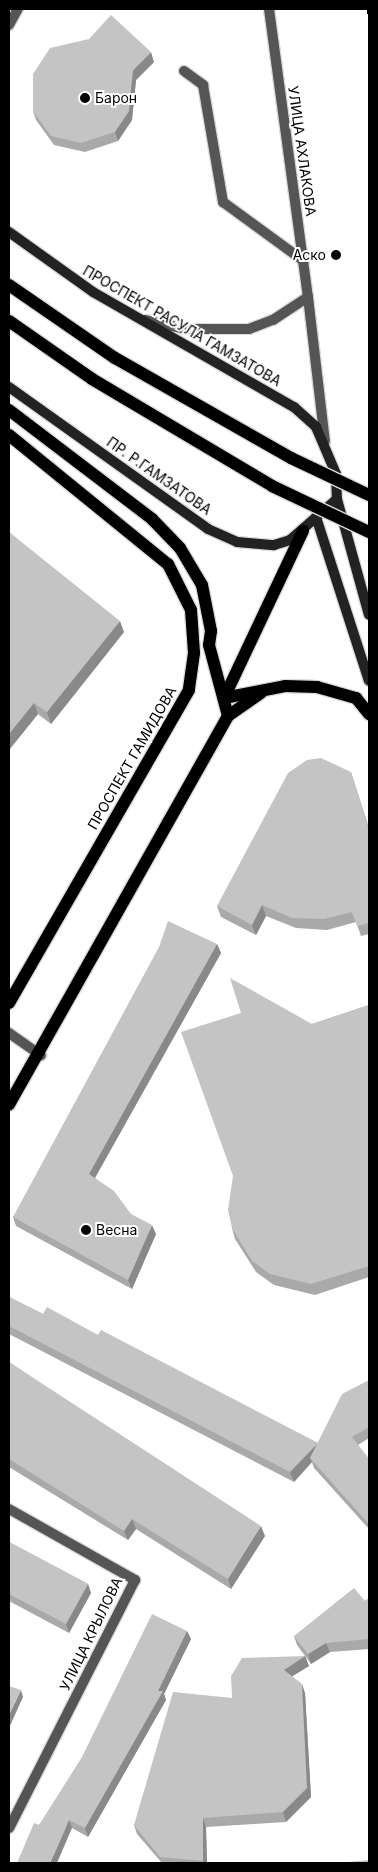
<!DOCTYPE html>
<meta charset="utf-8">
<style>
body{margin:0}
#map{position:relative;width:378px;height:1872px;overflow:hidden;background:#fff;font-family:Inter,sans-serif}
div>[style]{position:absolute}
.roads{filter:drop-shadow(1px 0 #dbdbdb) drop-shadow(-1px 0 #dbdbdb) drop-shadow(0 1px #dbdbdb) drop-shadow(0 -1px #dbdbdb)}
.service>*{height:10px;margin:-5px;padding:0 5px;transform-origin:5px;border-radius:5px;background:#555}
.minor>*{height:10px;margin:-5px;padding:0 5px;transform-origin:5px;border-radius:5px;background:#555}
.tertiary>*{height:10px;margin:-5px;padding:0 5px;transform-origin:5px;border-radius:5px;background:#555}
.secondary>*{height:10px;margin:-5px;padding:0 5px;transform-origin:5px;border-radius:5px;background:#222}
.primary>*{height:12px;margin:-6px;padding:0 6px;transform-origin:6px;border-radius:6px;background:#000}
.rail>*{height:4px;margin-top:-2px;transform-origin:0;background:repeating-linear-gradient(90deg,#000 0 8px,transparent 0 10.5px)}
.bridges{filter:drop-shadow(1px 0 #dbdbdb) drop-shadow(-1px 0 #dbdbdb) drop-shadow(0 1px #dbdbdb) drop-shadow(0 -1px #dbdbdb)}
.primary-bridge>*{height:12px;margin:-6px;padding:0 6px;transform-origin:6px;border-radius:6px;background:#000}
.wall>*{inset:0;background:#a9a9a9}
.shaded-wall>*{inset:0;background:#898989}
.building>*{inset:0;background:#c4c4c4}
.dots>*{width:14px;height:14px;translate:-50% -50%;box-sizing:border-box;border:2px solid #fff;border-radius:50%}
span{translate:-50% -50%;white-space:nowrap;text-align:center;line-height:1.15;-webkit-text-stroke:4px #fff;paint-order:stroke}
.poi-label{font-size:14px;color:#000}
.left{translate:0 -50%;text-align:left}
.right{translate:-100% -50%;text-align:right}
.street-label{font-size:14px;color:#000}
.frame{position:absolute;inset:0;border:10px solid #000;pointer-events:none}
</style>
<div id="map">
<div class="roads">
<div class="service">
<i style="left:9px;top:25px;width:18px;rotate:-61deg"></i>
<i style="left:184px;top:71px;width:24px;rotate:36deg"></i>
<i style="left:203px;top:85px;width:119px;rotate:80.3deg"></i>
<i style="left:223px;top:202px;width:100px;rotate:36.1deg"></i>
</div>
<div class="minor">
<i style="left:269px;top:9px;width:291px;rotate:82.3deg"></i>
<i style="left:145px;top:320px;width:42px;rotate:12.4deg"></i>
<i style="left:186px;top:329px;width:63px"></i>
<i style="left:249px;top:329px;width:26px;rotate:-21deg"></i>
<i style="left:273px;top:320px;width:42px;rotate:-33.3deg"></i>
<i style="left:308px;top:297px;width:145px;rotate:83.3deg"></i>
<i style="left:9px;top:1509px;width:145px;rotate:29.4deg"></i>
<i style="left:135px;top:1580px;width:278px;rotate:116.9deg"></i>
</div>
<div class="tertiary">
<i style="left:9px;top:1033px;width:39px;rotate:35deg"></i>
</div>
<div class="secondary">
<i style="left:9px;top:232px;width:103px;rotate:35.5deg"></i>
<i style="left:93px;top:292px;width:232px;rotate:29.8deg"></i>
<i style="left:294px;top:407px;width:30px;rotate:42deg"></i>
<i style="left:316px;top:427px;width:51px;rotate:66.9deg"></i>
<i style="left:336px;top:474px;width:25px;rotate:88deg"></i>
<i style="left:337px;top:499px;width:120px;rotate:74.6deg"></i>
<i style="left:9px;top:387px;width:244px;rotate:35.5deg"></i>
<i style="left:208px;top:529px;width:32px;rotate:24deg"></i>
<i style="left:237px;top:542px;width:37px;rotate:5deg"></i>
<i style="left:274px;top:545px;width:17px;rotate:-17deg"></i>
<i style="left:290px;top:540px;width:62px;rotate:-41.1deg"></i>
<i style="left:316px;top:517px;width:172px;rotate:72.1deg"></i>
</div>
<div class="primary">
<i style="left:9px;top:410px;width:180px;rotate:37.3deg"></i>
<i style="left:152px;top:519px;width:40px;rotate:46deg"></i>
<i style="left:180px;top:548px;width:43px;rotate:59.3deg"></i>
<i style="left:202px;top:585px;width:47px;rotate:78.9deg"></i>
<i style="left:211px;top:631px;width:14px;rotate:98deg"></i>
<i style="left:209px;top:645px;width:73px;rotate:75deg"></i>
<i style="left:228px;top:716px;width:446px;rotate:119.4deg"></i>
<i style="left:9px;top:435px;width:205px;rotate:39.1deg"></i>
<i style="left:168px;top:564px;width:51px;rotate:63.4deg"></i>
<i style="left:191px;top:610px;width:43px;rotate:86deg"></i>
<i style="left:194px;top:653px;width:37px;rotate:98deg"></i>
<i style="left:189px;top:690px;width:361px;rotate:119.9deg"></i>
<i style="left:224px;top:698px;width:185px;rotate:-64.7deg"></i>
<i style="left:224px;top:698px;width:62px;rotate:-11.1deg"></i>
<i style="left:285px;top:686px;width:32px;rotate:2deg"></i>
<i style="left:317px;top:687px;width:41px;rotate:15.8deg"></i>
<i style="left:356px;top:698px;width:21px;rotate:51deg"></i>
<i style="left:228px;top:716px;width:40px;rotate:-34.9deg"></i>
</div>
</div>
<div class="rail">
<i style="left:369px;top:9px;width:5px;rotate:90deg"></i>
</div>
<div class="bridges">
<div class="primary-bridge">
<i style="left:9px;top:285px;width:129px;rotate:34.6deg"></i>
<i style="left:115px;top:358px;width:202px;rotate:29.6deg"></i>
<i style="left:291px;top:458px;width:86px;rotate:25.4deg"></i>
<i style="left:9px;top:321px;width:101px;rotate:34.9deg"></i>
<i style="left:92px;top:379px;width:209px;rotate:30.7deg"></i>
<i style="left:272px;top:486px;width:107px;rotate:25.4deg"></i>
</div>
</div>
<div class="wall">
<i style="clip-path:polygon(154px 62px,136px 80px,132px 120px,118px 141px,85px 152px,54px 145px,36px 120px,33px 111px)"></i>
<i style="clip-path:polygon(9px 532px,124px 632px,51px 724px,38px 714px,9px 750px)"></i>
<i style="clip-path:polygon(351px 772px,369px 828px,369px 934px,361px 936px,356px 922px,327px 930px,296px 928px,266px 916px,256px 935px,221px 917px,217px 906px)"></i>
<i style="clip-path:polygon(217px 944px,221px 953px,95px 1178px,131px 1214px,156px 1234px,132px 1289px,16px 1226px,13px 1217px)"></i>
<i style="clip-path:polygon(369px 1005px,369px 1277px,315px 1295px,274px 1285px,256px 1272px,235px 1239px,232px 1228px,233px 1176px,241px 1013px,312px 1024px)"></i>
<i style="clip-path:polygon(9px 1297px,43px 1314px,98px 1335px,318px 1443px,369px 1380px,369px 1438px,358px 1445px,369px 1459px,369px 1529px,314px 1468px,312px 1462px,294px 1482px,9px 1334px)"></i>
<i style="clip-path:polygon(9px 1362px,265px 1536px,231px 1589px,136px 1529px,128px 1540px,9px 1467px)"></i>
<i style="clip-path:polygon(9px 1542px,88px 1584px,91px 1593px,69px 1633px,9px 1601px)"></i>
<i style="clip-path:polygon(369px 1598px,369px 1649px,330px 1652px,311px 1664px,297px 1645px,294px 1636px,365px 1601px)"></i>
<i style="clip-path:polygon(187px 1631px,191px 1639px,164px 1694px,166px 1700px,88px 1837px,72px 1828px,39px 1825px)"></i>
<i style="clip-path:polygon(305px 1656px,309px 1666px,292px 1676px,305px 1693px,311px 1797px,286px 1822px,206px 1827px,207px 1863px,162px 1863px,137px 1834px,134px 1825px,232px 1698px)"></i>
</div>
<div class="shaded-wall">
<i style="clip-path:polygon(151px 52px,154px 62px,136px 80px,132px 120px,118px 141px,115px 132px,133px 70px)"></i>
<i style="clip-path:polygon(120px 621px,124px 632px,51px 724px,47px 712px)"></i>
<i style="clip-path:polygon(34px 703px,38px 714px,9px 750px,9px 734px)"></i>
<i style="clip-path:polygon(262px 905px,266px 916px,256px 935px,252px 925px)"></i>
<i style="clip-path:polygon(217px 944px,221px 953px,92px 1183px,89px 1174px)"></i>
<i style="clip-path:polygon(152px 1225px,156px 1234px,132px 1289px,128px 1280px)"></i>
<i style="clip-path:polygon(318px 1443px,310px 1458px,312px 1462px,294px 1482px,290px 1472px)"></i>
<i style="clip-path:polygon(132px 1519px,136px 1529px,128px 1540px,124px 1531px)"></i>
<i style="clip-path:polygon(261px 1526px,265px 1536px,231px 1589px,228px 1579px)"></i>
<i style="clip-path:polygon(88px 1584px,91px 1593px,69px 1633px,66px 1624px)"></i>
<i style="clip-path:polygon(187px 1631px,191px 1639px,164px 1694px,166px 1700px,88px 1837px,85px 1828px,158px 1691px)"></i>
<i style="clip-path:polygon(326px 1643px,330px 1652px,311px 1664px,308px 1654px)"></i>
<i style="clip-path:polygon(305px 1656px,309px 1666px,288px 1679px,284px 1670px)"></i>
<i style="clip-path:polygon(302px 1684px,305px 1693px,311px 1797px,286px 1822px,283px 1812px)"></i>
<i style="clip-path:polygon(21px 1690px,23px 1697px,9px 1728px,9px 1715px)"></i>
<i style="clip-path:polygon(203px 1818px,206px 1827px,207px 1863px,204px 1863px,203px 1861px)"></i>
<i style="clip-path:polygon(69px 1820px,72px 1828px,57px 1863px,50px 1863px)"></i>
</div>
<div class="building">
<i style="clip-path:polygon(111px 15px,151px 52px,133px 70px,129px 111px,115px 132px,81px 143px,51px 136px,33px 111px,33px 74px,50px 48px,89px 39px)"></i>
<i style="clip-path:polygon(9px 532px,120px 621px,47px 712px,34px 703px,9px 734px)"></i>
<i style="clip-path:polygon(321px 758px,351px 772px,369px 830px,369px 923px,357px 926px,352px 912px,324px 919px,292px 918px,262px 905px,252px 925px,217px 906px,288px 773px,307px 760px)"></i>
<i style="clip-path:polygon(168px 921px,217px 944px,89px 1174px,114px 1191px,131px 1214px,152px 1225px,128px 1280px,13px 1217px,159px 947px)"></i>
<i style="clip-path:polygon(230px 978px,312px 1024px,369px 1005px,369px 1266px,311px 1284px,270px 1274px,252px 1261px,232px 1228px,228px 1210px,233px 1176px,181px 1032px,241px 1013px)"></i>
<i style="clip-path:polygon(9px 1297px,43px 1314px,47px 1307px,98px 1335px,101px 1330px,318px 1443px,290px 1472px,9px 1326px)"></i>
<i style="clip-path:polygon(9px 1362px,261px 1526px,228px 1579px,132px 1519px,124px 1531px,9px 1459px)"></i>
<i style="clip-path:polygon(369px 1380px,369px 1427px,352px 1437px,369px 1459px,369px 1524px,310px 1458px,342px 1394px)"></i>
<i style="clip-path:polygon(9px 1542px,88px 1584px,66px 1624px,9px 1594px)"></i>
<i style="clip-path:polygon(354px 1588px,365px 1601px,369px 1598px,369px 1639px,326px 1643px,308px 1654px,294px 1636px)"></i>
<i style="clip-path:polygon(152px 1614px,187px 1631px,158px 1691px,163px 1691px,85px 1828px,69px 1820px,50px 1863px,17px 1863px,34px 1823px,39px 1825px,82px 1757px)"></i>
<i style="clip-path:polygon(305px 1656px,284px 1670px,302px 1684px,307px 1788px,283px 1812px,203px 1818px,203px 1861px,160px 1857px,134px 1825px,173px 1692px,232px 1698px,231px 1676px,242px 1658px)"></i>
<i style="clip-path:polygon(9px 1686px,21px 1690px,9px 1715px)"></i>
<i style="clip-path:polygon(369px 1860px,369px 1863px,338px 1863px)"></i>
</div>
<div class="dots">
<i style="left:85px;top:98px;background:#000"></i>
<i style="left:336px;top:255px;background:#000"></i>
<i style="left:86px;top:1230px;background:#000"></i>
</div>
<div class="poi-label">
<span class="left" style="left:95px;top:98px">Барон</span>
<span class="right" style="left:326px;top:255px">Аско</span>
<span class="left" style="left:96px;top:1230px">Весна</span>
</div>
<div class="street-label">
<span style="left:302px;top:151px;rotate:82deg">УЛИЦА АХЛАКОВА</span>
<span style="left:182px;top:326px;rotate:30deg">ПРОСПЕКТ РАСУЛА ГАМЗАТОВА</span>
<span style="left:159px;top:476px;rotate:35deg">ПР. Р.ГАМЗАТОВА</span>
<span style="left:132px;top:758px;rotate:-60deg">ПРОСПЕКТ ГАМИДОВА</span>
<span style="left:91px;top:1634px;rotate:-64deg">УЛИЦА КРЫЛОВА</span>
</div>
<div class="frame"></div>
</div>
